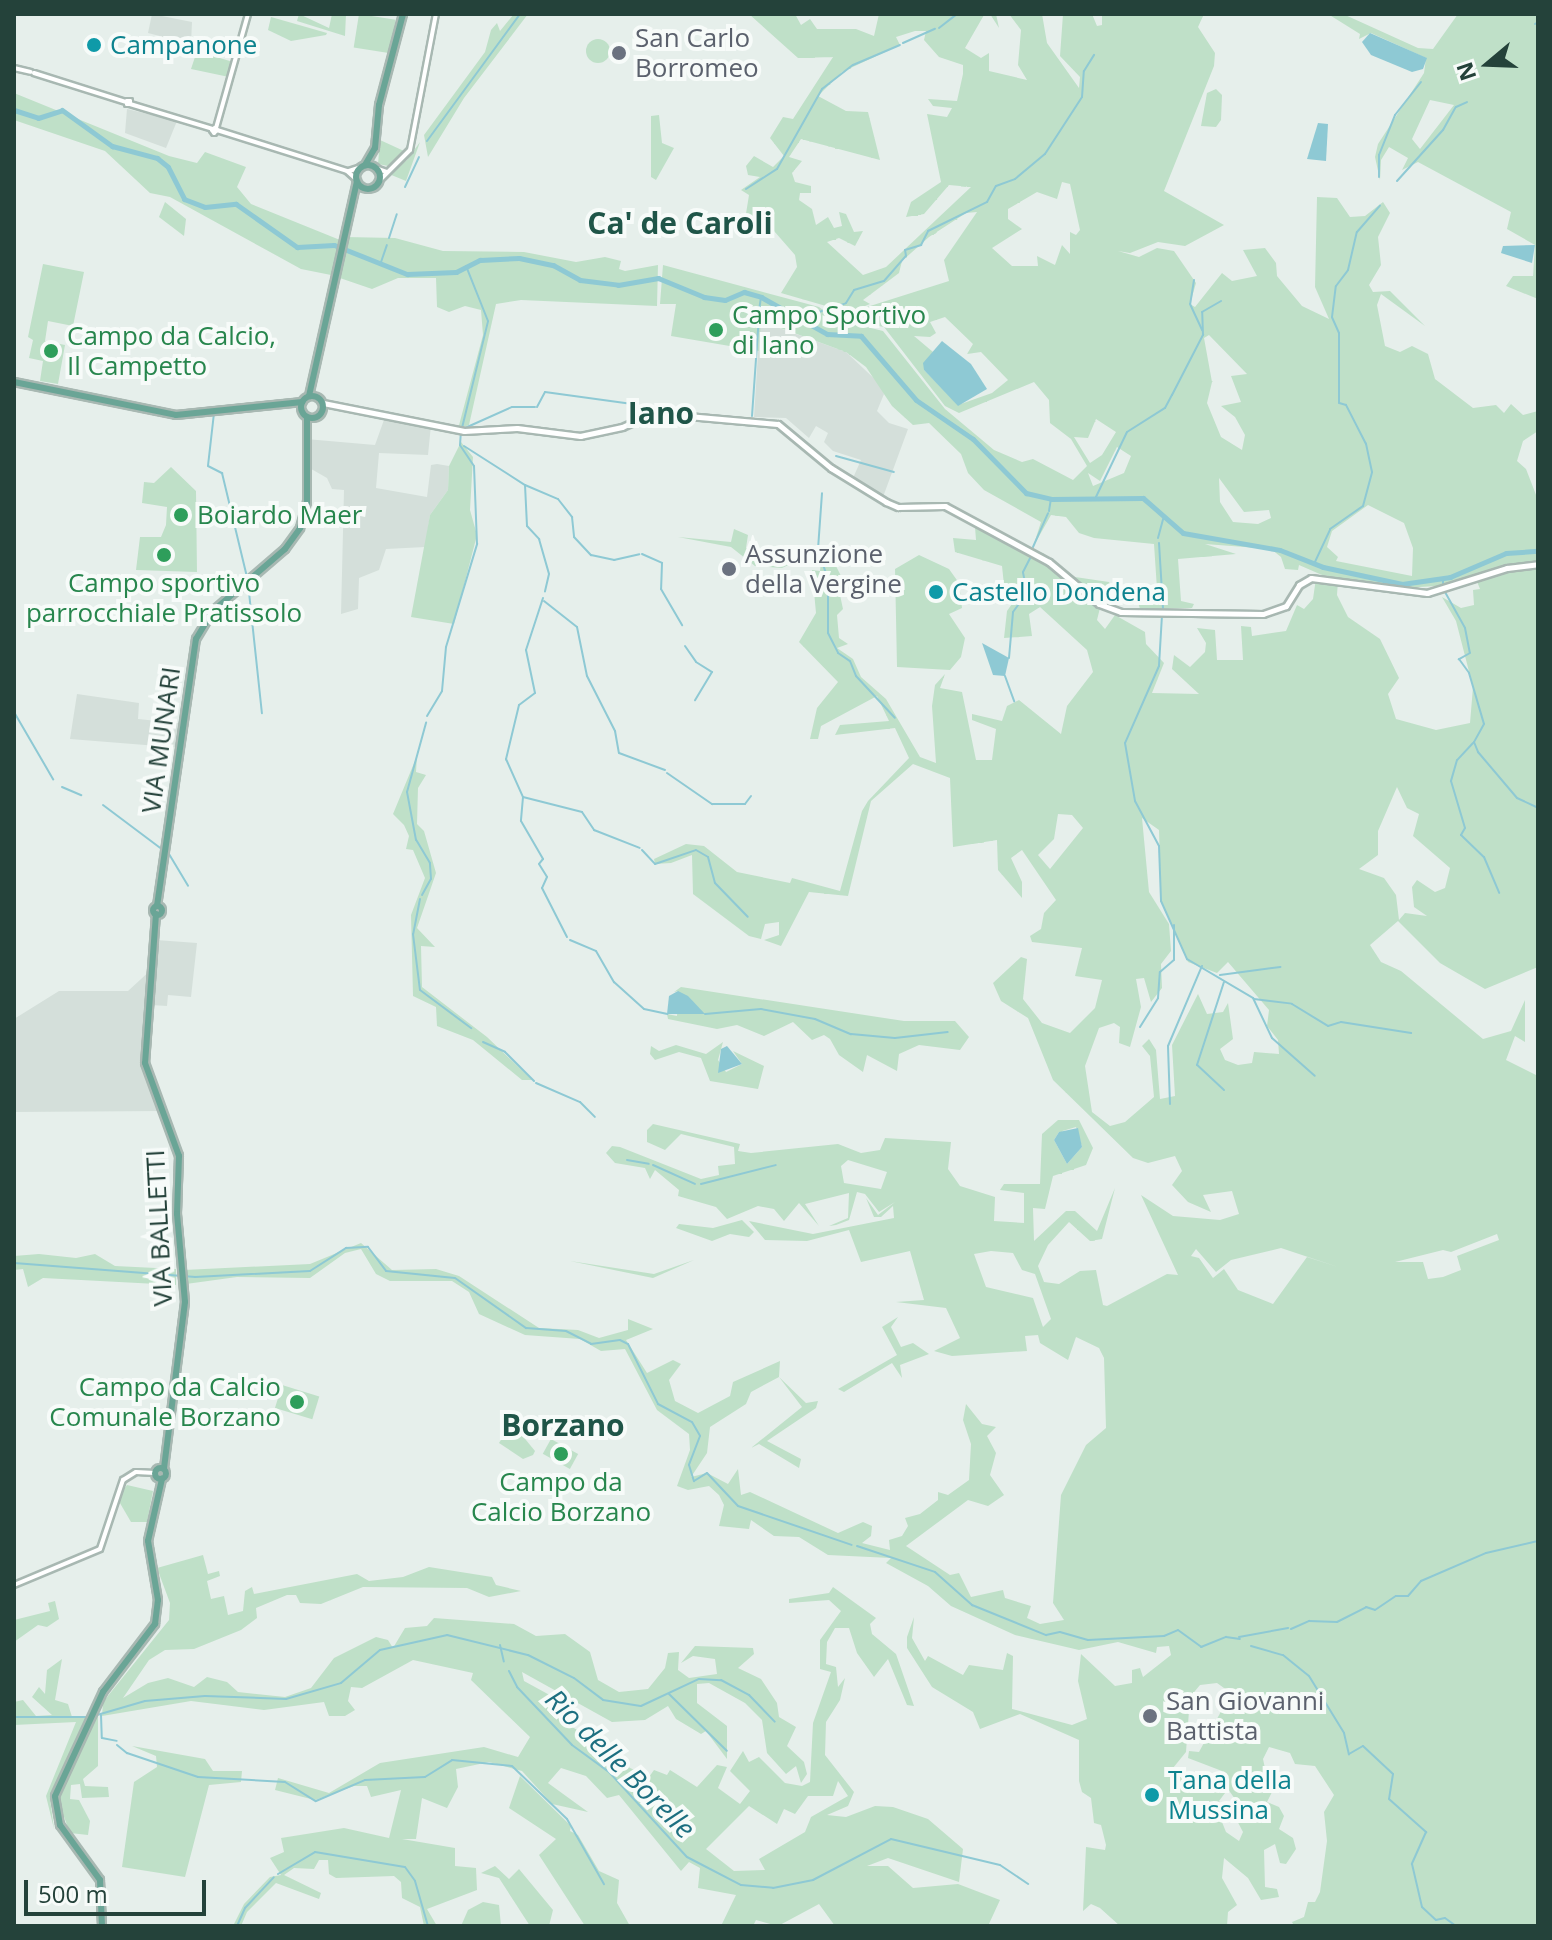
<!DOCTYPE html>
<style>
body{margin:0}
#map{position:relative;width:1552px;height:1940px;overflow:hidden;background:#e6efeb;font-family:"Open Sans",sans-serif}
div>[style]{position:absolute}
.built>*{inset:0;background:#d4dfda}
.green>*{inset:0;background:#bfe0c8;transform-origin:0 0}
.round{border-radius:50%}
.water>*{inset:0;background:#8ec9d4}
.stream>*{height:2px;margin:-1px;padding:0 1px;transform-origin:1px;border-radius:1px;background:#8ec9d4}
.river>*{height:5px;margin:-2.5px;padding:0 2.5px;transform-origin:2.5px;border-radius:2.5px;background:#8ec9d4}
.roads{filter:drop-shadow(2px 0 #a8b8b2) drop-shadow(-2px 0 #a8b8b2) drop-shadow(0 2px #a8b8b2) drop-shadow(0 -2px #a8b8b2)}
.tertiary>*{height:4px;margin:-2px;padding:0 2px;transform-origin:2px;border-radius:2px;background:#fff}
.secondary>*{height:5px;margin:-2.5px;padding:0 2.5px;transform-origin:2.5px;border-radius:2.5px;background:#fff}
.primary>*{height:6px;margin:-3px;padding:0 3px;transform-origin:3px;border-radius:3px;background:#6aa596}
.primary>.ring{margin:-3px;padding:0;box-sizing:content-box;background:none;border:6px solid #6aa596;border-radius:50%}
.dots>*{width:22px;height:22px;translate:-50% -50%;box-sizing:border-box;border:4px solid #f7fbf9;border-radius:50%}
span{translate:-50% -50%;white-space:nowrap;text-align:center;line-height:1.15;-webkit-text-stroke:8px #f7fbf9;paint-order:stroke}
.worship-label{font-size:26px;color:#5b616d}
.left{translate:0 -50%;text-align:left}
.culture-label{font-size:26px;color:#0d838f}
.leisure-label{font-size:26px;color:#27864d}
.right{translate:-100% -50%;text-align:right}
.street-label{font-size:26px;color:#24423a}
.water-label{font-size:28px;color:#1c6f80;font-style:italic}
.quarter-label{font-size:30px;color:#1f5548;font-weight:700}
.frame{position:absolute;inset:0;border:16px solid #24423a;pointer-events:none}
.north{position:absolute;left:1448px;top:24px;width:80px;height:80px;-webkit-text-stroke:6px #f7fbf9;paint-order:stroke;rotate:251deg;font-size:22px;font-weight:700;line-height:32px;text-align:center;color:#24423a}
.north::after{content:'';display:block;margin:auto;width:28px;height:36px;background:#24423a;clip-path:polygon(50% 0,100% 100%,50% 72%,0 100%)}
.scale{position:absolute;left:24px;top:1880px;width:182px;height:36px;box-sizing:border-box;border:4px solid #24423a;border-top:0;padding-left:10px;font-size:24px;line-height:28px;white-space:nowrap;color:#24423a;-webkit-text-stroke:6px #f7fbf9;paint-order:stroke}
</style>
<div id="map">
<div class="built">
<i style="clip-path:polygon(152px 14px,192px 22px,191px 44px,148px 33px)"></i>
<i style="clip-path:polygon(127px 109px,177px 121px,166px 148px,125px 133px)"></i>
<i style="clip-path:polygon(760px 321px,846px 352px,881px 385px,884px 394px,877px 411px,889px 423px,908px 429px,883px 497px,853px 478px,861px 460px,833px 451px,824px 442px,828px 433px,816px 426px,809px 438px,786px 418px,754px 417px)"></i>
<i style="clip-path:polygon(385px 417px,431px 425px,428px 455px,379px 453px,376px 488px,427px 497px,431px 465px,437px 464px,449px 466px,448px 490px,430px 515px,425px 547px,386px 549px,379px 570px,359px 578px,358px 609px,341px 614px,344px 490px,332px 489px,327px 478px,306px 466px,306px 439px,375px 445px)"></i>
<i style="clip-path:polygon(77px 694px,139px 703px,138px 719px,187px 724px,183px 748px,70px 739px)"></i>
<i style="clip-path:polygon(156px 940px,197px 943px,191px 997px,168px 995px,167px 1006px,151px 1005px,146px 1056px,163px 1111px,14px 1112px,14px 1019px,59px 991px,128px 991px,153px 968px)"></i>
</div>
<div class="green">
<i style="clip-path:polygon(299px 14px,329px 28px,332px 14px,346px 14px,345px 36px,297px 21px)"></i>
<i style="left:359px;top:14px;width:37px;height:34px;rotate:9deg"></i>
<i style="clip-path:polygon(514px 14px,528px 14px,464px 98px,428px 157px,424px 135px,485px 52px,491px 30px,497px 23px,500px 31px)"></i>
<i style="clip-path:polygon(evenodd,749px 14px,795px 14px,801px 25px,810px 19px,817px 29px,856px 29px,874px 36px,879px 14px,996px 14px,999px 28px,990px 14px,984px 15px,965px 48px,981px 58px,989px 53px,989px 71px,1027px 80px,1018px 65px,1021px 30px,1009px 14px,1042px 14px,1047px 43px,1079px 88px,1080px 77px,1060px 56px,1063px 14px,1092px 14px,1097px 26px,1102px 25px,1102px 14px,1204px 14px,1198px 27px,1215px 53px,1214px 66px,1164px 191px,1224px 225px,1185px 246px,1158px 242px,1130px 253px,1118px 251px,1139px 257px,1157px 248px,1174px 251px,1196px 283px,1190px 304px,1195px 307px,1222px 273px,1232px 281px,1257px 276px,1243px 250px,1265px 248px,1276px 263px,1277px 276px,1302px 306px,1329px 319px,1315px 287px,1317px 197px,1337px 198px,1350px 217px,1365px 216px,1383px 202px,1390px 213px,1378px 237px,1381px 265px,1369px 285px,1373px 292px,1390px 291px,1425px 326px,1381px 294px,1377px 305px,1385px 346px,1400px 352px,1412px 346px,1428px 354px,1435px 379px,1473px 408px,1496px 405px,1504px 413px,1511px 404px,1523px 415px,1538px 411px,1538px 431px,1523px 441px,1517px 461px,1526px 469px,1538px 500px,1538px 967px,1485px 989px,1440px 963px,1398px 921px,1370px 945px,1381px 962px,1401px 971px,1483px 1039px,1511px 1031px,1525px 1000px,1525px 1042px,1515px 1036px,1506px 1060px,1538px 1076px,1538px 1926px,1294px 1926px,1292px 1922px,1304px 1917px,1308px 1902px,1315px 1902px,1320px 1892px,1327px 1841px,1324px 1812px,1334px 1795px,1315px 1766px,1295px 1764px,1290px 1753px,1269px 1747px,1263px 1759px,1266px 1773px,1277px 1782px,1267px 1802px,1279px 1807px,1284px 1816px,1279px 1829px,1293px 1838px,1296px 1849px,1286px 1864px,1280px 1863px,1275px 1844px,1264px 1850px,1265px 1887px,1277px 1889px,1279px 1897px,1261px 1900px,1248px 1878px,1224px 1858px,1222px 1878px,1237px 1905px,1228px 1912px,1227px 1926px,1120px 1926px,1100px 1908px,1091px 1904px,1083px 1911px,1086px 1847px,1105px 1850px,1106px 1845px,1101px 1825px,1094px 1823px,1091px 1798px,1082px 1792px,1079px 1781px,1079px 1740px,1020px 1714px,980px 1729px,973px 1712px,932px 1687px,907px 1648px,907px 1637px,914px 1617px,912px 1638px,925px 1661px,928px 1656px,963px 1675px,969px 1665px,1003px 1670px,1007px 1653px,1013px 1656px,1012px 1709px,1072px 1725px,1087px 1719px,1078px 1681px,1081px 1654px,1115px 1686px,1132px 1683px,1132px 1670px,1140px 1668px,1143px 1677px,1171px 1655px,1169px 1646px,1157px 1647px,1156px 1653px,1118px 1642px,1079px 1650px,1015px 1635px,951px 1606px,928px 1586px,886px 1563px,891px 1558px,828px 1555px,799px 1537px,774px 1536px,751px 1520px,749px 1529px,719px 1526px,724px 1505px,719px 1495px,709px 1486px,688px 1490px,677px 1486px,690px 1450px,689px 1434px,657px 1410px,625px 1349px,601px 1351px,580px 1339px,525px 1335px,479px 1314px,469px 1292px,452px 1281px,390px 1281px,376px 1274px,361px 1249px,345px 1253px,310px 1278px,237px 1277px,186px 1284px,184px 1270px,310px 1264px,361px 1243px,392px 1270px,436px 1269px,459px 1276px,539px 1328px,578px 1330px,599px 1338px,628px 1330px,628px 1319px,653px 1329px,626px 1340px,647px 1373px,673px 1360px,681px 1364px,669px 1380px,675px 1401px,698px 1413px,730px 1396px,733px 1382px,780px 1361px,779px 1377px,806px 1403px,818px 1401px,816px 1408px,767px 1441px,801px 1459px,799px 1468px,759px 1444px,751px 1448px,802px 1407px,779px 1377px,751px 1392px,746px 1404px,710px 1427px,707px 1453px,691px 1477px,707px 1473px,728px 1484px,738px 1469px,741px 1495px,750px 1492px,838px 1533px,863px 1522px,872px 1526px,871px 1536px,862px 1543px,890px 1550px,889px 1540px,902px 1536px,908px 1526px,905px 1518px,920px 1514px,938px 1500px,938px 1492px,948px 1495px,969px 1480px,971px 1444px,963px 1420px,966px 1404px,982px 1424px,996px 1427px,987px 1436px,996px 1453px,990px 1475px,1004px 1495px,988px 1506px,968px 1500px,906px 1546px,950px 1575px,959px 1573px,971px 1597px,1003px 1590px,1005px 1598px,1031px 1606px,1027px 1618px,1040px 1624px,1064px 1620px,1053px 1603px,1061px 1495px,1086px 1445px,1106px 1428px,1104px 1358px,1099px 1348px,1076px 1337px,1068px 1360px,1040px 1343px,1038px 1335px,1025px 1336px,1027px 1351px,952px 1356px,934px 1351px,960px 1338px,946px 1308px,896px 1302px,924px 1300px,910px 1251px,861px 1262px,849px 1230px,807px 1241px,765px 1240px,749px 1221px,813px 1234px,894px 1218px,893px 1206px,881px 1217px,874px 1217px,866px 1198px,878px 1215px,895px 1202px,879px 1212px,865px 1194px,857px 1192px,849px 1220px,836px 1225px,829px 1226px,848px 1218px,849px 1193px,805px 1204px,819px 1226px,799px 1203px,784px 1221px,774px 1209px,758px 1206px,727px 1219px,716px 1207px,678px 1196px,679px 1190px,655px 1170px,650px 1179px,645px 1168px,615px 1163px,606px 1153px,612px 1146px,620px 1147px,701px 1179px,719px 1175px,718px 1166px,735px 1164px,734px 1147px,681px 1134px,665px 1150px,647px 1142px,647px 1130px,653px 1124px,740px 1144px,738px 1151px,751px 1153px,838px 1144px,861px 1153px,880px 1150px,885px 1138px,951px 1142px,948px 1169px,960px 1186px,995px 1197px,994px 1221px,1024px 1223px,1024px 1193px,1000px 1190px,1004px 1184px,1040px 1184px,1042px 1134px,1058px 1120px,1079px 1120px,1093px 1148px,1086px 1165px,1053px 1176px,1045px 1209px,1033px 1208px,1034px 1241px,1066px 1211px,1075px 1211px,1097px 1231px,1115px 1188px,1102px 1239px,1090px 1241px,1069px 1222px,1048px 1245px,1038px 1266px,1044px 1282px,1059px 1284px,1080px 1271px,1096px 1270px,1103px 1305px,1107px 1306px,1167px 1274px,1178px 1275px,1141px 1195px,1173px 1216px,1220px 1220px,1239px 1214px,1232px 1191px,1203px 1195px,1211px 1212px,1188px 1202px,1172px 1185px,1182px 1171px,1175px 1156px,1148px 1163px,1133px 1158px,1053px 1080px,1028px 1018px,1001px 1001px,993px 983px,1021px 957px,1027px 959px,1023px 999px,1042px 1023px,1070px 1033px,1095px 1008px,1102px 980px,1075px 976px,1082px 948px,1032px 942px,1030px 936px,1041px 929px,1044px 913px,1056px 900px,1022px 850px,1011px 858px,1022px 882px,1022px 898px,998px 870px,997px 840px,953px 847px,950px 778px,913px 764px,871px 801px,848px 896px,809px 892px,781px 946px,764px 940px,779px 935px,779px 922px,765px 924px,761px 939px,749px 936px,693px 894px,692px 855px,671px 863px,655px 864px,654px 859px,686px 844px,704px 846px,737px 872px,790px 883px,792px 878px,840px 891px,862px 811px,868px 801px,909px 758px,895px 728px,835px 735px,840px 725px,889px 721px,877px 696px,821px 726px,818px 739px,810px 739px,817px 708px,838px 682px,799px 642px,816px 613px,812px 570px,820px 571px,821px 562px,832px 558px,846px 586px,840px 595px,843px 609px,837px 615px,839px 638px,848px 644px,837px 648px,853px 659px,861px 677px,886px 699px,920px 757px,936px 763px,932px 706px,935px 685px,945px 674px,940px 688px,962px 692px,976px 760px,992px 760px,996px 729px,972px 720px,972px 714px,1002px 721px,1007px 706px,1019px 700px,1061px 734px,1067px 706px,1093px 672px,1087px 650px,1040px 607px,1029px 614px,1032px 636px,1004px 638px,1007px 611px,1019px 594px,1004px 585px,1002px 566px,955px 552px,953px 538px,976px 540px,975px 527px,1056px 569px,1100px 608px,1097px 620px,1105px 629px,1115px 615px,1145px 632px,1146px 644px,1164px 663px,1152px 693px,1199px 694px,1172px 669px,1174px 655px,1190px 667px,1205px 652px,1206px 643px,1197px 628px,1215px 630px,1217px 660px,1243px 660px,1241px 626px,1251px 627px,1252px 636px,1286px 631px,1297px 605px,1304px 609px,1313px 599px,1316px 578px,1338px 581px,1337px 595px,1348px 617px,1380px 639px,1399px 678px,1388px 694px,1396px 719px,1436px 730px,1470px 723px,1473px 687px,1456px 621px,1442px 597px,1461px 608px,1474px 605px,1473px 590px,1480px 589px,1476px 579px,1484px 574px,1453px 585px,1403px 588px,1322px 575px,1299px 565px,1298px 570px,1285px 569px,1281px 557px,1271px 549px,1205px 544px,1236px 554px,1178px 559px,1181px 601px,1194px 604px,1192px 608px,1140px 609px,1137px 599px,1117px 593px,1111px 605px,1103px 603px,1109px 591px,1104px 588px,1093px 598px,1055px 564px,1030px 551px,1043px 553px,1075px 577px,1109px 582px,1114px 593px,1122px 586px,1151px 592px,1157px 589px,1154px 544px,1094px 538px,1079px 533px,1066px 517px,1051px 515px,1033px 547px,1041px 522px,984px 490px,968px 473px,961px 454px,929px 423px,913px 425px,892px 406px,866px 367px,846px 352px,761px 321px,759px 351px,671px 336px,676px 304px,660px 304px,663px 265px,819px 307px,835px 319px,883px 331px,945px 409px,994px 450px,1022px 462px,1033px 459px,1073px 480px,1087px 466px,1071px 439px,1050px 423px,1049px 400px,1034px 382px,959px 413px,945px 406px,884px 327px,847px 320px,826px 306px,781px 293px,797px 267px,795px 255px,760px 215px,749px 220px,753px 230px,744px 226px,749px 195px,741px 190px,760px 177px,748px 175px,746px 166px,754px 156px,773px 167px,784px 156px,770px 138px,783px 117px,793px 119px,833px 57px,798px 58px,749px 14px,915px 31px,926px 31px,924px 40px,939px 57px,963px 65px,963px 74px,957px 101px,928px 99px,933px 106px,952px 108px,947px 117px,927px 114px,941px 182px,911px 202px,906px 217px,924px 214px,949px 185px,971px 187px,886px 267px,863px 275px,827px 242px,839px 238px,855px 246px,863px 231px,854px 232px,846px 214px,839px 212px,842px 226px,834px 228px,828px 217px,816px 225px,812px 209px,799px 200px,800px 193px,811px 193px,811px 186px,795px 182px,792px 173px,802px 161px,789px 157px,801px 139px,880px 160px,868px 112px,846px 111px,818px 96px,842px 72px,900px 45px,896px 37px,915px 31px,749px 14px,1062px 182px,1070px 184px,1080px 230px,1076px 235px,1070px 232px,1070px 254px,1062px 245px,1055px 265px,1037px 256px,1038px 266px,1012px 266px,992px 248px,1022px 229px,1008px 219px,1008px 209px,1037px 192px,1057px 199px,1062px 182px,749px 14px,977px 212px,944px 260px,949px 281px,848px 313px,870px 304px,863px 300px,899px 273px,902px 261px,929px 237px,966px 213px,977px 212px,749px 14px,945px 317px,973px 344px,967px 354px,981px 352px,1008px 380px,992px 393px,958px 405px,924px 370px,933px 352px,914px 336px,930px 337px,936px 333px,930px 322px,945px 317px,749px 14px,1209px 335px,1247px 374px,1231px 376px,1241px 402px,1221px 406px,1235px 417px,1245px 435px,1242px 450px,1221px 437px,1207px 403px,1212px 382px,1204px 338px,1209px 335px,749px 14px,1096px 419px,1116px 432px,1102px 455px,1090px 463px,1074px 437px,1088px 438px,1096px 419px,749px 14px,1117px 447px,1131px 456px,1124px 473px,1093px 486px,1088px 473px,1100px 481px,1117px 447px,749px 14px,1219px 478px,1244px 512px,1269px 510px,1271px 518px,1258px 524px,1233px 522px,1220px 502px,1219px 478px,749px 14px,1368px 505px,1404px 523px,1413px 548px,1412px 576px,1336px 561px,1338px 557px,1327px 547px,1332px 531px,1368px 505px,749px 14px,1397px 787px,1407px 808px,1419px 814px,1413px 836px,1450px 868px,1445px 888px,1435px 892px,1417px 880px,1412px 887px,1414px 907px,1427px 916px,1405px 913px,1399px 920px,1396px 895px,1384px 878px,1359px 869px,1378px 855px,1378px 831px,1397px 787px,749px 14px,1058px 814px,1072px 815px,1083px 828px,1050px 869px,1038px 855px,1054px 839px,1058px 814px,749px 14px,1142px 818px,1159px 830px,1161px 901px,1188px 962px,1217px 973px,1228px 962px,1269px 1010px,1267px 1026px,1278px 1040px,1279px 1054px,1254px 1052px,1252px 1063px,1238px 1065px,1225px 1060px,1220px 1049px,1233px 1039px,1228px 1003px,1223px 1012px,1207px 1014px,1198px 994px,1172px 1045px,1175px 1096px,1160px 1099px,1156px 1050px,1149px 1039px,1142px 1046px,1150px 1056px,1154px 1097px,1125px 1122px,1110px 1126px,1092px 1112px,1085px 1066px,1099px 1028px,1114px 1023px,1120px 1027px,1119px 1043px,1130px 1047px,1141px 1007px,1136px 979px,1144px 978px,1151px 1002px,1162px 988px,1161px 964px,1171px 951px,1169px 924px,1149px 892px,1142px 818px,749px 14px,1076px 1127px,1082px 1147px,1067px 1164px,1054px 1140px,1059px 1132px,1076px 1127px,749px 14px,848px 1160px,887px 1172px,881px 1189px,844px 1183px,841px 1166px,848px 1160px,749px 14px,1497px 1234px,1499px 1240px,1457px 1256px,1461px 1270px,1443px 1277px,1428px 1279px,1423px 1262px,1395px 1262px,1443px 1250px,1451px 1252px,1497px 1234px,749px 14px,1281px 1248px,1338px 1267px,1307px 1257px,1273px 1304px,1238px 1290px,1224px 1269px,1213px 1278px,1199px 1258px,1191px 1256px,1196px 1249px,1216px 1272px,1231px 1260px,1281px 1248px,749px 14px,991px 1251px,1013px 1253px,1022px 1270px,1035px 1274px,1051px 1319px,1043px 1327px,1033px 1298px,986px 1287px,974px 1254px,991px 1251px,749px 14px,1217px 1683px,1231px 1693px,1199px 1752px,1189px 1751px,1188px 1758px,1222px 1771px,1225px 1778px,1218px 1787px,1187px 1783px,1173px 1768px,1186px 1752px,1190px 1697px,1200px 1685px,1217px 1683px,749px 14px,1228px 1789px,1237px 1802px,1234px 1815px,1243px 1832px,1239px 1841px,1226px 1832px,1222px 1822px,1228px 1812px,1219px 1801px,1228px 1789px)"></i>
<i style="clip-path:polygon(evenodd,1328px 14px,1343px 14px,1418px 48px,1433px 49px,1458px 14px,1538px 14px,1538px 299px,1506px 286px,1513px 276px,1533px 276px,1535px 245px,1507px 229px,1511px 212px,1418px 162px,1402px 170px,1408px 158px,1389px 147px,1381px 160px,1380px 180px,1375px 157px,1378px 144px,1424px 73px,1426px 58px,1371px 33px,1359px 39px,1360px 34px,1328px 14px,1430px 100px,1454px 105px,1420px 149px,1412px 139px,1430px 100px)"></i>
<i style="clip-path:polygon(271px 17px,327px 33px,326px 35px,291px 41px,268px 30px)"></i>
<i class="round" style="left:586px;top:39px;width:24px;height:24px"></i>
<i style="clip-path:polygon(197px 51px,233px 62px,229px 77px,191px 69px)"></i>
<i style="clip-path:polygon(1216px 89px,1222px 95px,1221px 120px,1216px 127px,1201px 126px,1207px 93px)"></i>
<i style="clip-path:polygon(14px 93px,169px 156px,197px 163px,205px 152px,246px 167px,237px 187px,251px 204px,340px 240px,331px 275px,301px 269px,170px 197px,150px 193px,105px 151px,14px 120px)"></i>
<i style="clip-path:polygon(659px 115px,662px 143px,674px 148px,656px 180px,651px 177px,651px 116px)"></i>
<i style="clip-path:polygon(380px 140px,404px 151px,393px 167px,378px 164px)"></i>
<i style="clip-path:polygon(420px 142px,406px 181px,389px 174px,407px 160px)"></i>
<i style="clip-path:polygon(165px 202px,186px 219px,184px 236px,159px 217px)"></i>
<i style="clip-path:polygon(345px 237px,395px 238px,443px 251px,524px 252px,576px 262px,605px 257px,621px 261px,619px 269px,625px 271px,658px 265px,657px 306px,521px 300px,496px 304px,469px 425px,458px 429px,483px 335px,481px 310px,465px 306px,449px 312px,437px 307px,436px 278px,398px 278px,372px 289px,334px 276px)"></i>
<i style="clip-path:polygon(43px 264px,84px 272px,73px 326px,48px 321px,45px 341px,65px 345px,58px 384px,40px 381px,43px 361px,29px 358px,33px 340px,28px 337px)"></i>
<i style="clip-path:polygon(461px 442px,473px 457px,470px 510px,477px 535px,454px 624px,411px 617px,430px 515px,448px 490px,449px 466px)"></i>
<i style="clip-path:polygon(171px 467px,196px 491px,197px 572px,136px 570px,140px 537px,161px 537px,166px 525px,167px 507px,142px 503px,144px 482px,154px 483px)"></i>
<i style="clip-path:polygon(734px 529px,748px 535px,746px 548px,759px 554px,791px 552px,797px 561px,782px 568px,755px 566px,731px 547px,678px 537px,731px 542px)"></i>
<i style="clip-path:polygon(919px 555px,949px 569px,959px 583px,962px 608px,949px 614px,965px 638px,961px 657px,950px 670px,897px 667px,895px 569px)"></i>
<i style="clip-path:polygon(417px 756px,416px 772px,426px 775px,418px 788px,417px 824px,424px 831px,436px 873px,417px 928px,435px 947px,421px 946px,422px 987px,487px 1037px,532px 1080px,522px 1080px,473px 1040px,437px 1026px,436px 1007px,413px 996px,411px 915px,425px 878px,413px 850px,406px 849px,409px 836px,404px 825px,393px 814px)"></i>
<i style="clip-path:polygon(681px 987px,904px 1021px,955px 1021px,969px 1037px,960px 1050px,919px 1045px,899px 1054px,897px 1071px,867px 1055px,863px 1072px,839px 1055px,830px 1039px,824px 1035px,812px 1040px,793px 1022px,764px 1036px,737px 1025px,717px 1029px,668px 1019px,667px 1014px,677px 1016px,678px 991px,674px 992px)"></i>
<i style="clip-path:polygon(723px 1042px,718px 1060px,726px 1072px,742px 1064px,733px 1051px,764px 1066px,758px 1089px,710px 1081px,701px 1058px,679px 1052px,655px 1060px,650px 1054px,651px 1046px,659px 1051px,676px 1045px,706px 1054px)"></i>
<i style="clip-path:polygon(742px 1220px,754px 1232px,749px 1237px,730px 1234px,712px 1241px,676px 1228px,679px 1224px,713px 1228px)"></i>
<i style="clip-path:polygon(39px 1254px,76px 1258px,95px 1254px,115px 1266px,176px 1269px,176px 1285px,43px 1278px,28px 1287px,23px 1269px,14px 1270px,14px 1256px)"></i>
<i style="clip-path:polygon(694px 1260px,653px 1278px,570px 1261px,654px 1274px)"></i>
<i style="clip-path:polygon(898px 1317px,891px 1327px,901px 1347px,913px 1343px,929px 1354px,900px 1365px,902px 1378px,892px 1363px,844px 1392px,838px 1389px,897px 1355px,882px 1327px)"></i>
<i style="left:282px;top:1385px;width:39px;height:24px;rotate:17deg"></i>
<i style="clip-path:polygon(512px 1423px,535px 1451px,533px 1455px,523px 1459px,499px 1443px)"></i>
<i style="left:551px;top:1439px;width:31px;height:17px;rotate:29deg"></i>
<i style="clip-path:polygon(127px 1485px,153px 1491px,147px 1522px,131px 1522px,117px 1498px)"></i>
<i style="clip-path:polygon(evenodd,203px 1555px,208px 1574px,219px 1571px,220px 1576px,207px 1581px,211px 1599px,224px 1596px,228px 1615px,243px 1611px,245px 1591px,252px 1587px,254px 1594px,357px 1574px,369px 1581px,403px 1577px,429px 1567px,492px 1577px,496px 1585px,521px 1591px,489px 1597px,467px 1588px,363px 1587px,321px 1604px,300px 1603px,296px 1595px,287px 1595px,256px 1608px,257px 1618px,241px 1630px,194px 1649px,165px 1650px,149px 1660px,123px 1698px,148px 1683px,168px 1678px,194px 1687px,207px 1677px,227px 1682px,238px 1692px,285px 1697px,311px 1688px,334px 1658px,376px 1637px,388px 1640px,393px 1648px,405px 1628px,427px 1626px,434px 1618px,514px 1624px,536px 1636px,565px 1634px,590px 1652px,598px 1680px,619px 1692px,648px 1689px,665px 1668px,668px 1653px,679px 1652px,678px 1670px,689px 1678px,717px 1674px,715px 1659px,693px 1656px,681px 1663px,695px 1646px,753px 1648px,754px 1654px,738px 1668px,761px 1679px,777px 1703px,779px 1717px,796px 1727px,787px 1746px,804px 1762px,807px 1774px,801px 1783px,796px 1766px,786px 1774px,767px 1753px,762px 1720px,745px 1703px,709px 1683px,697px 1684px,697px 1703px,727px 1726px,727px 1759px,706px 1731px,701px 1734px,676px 1719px,668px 1706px,645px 1720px,612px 1722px,522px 1672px,524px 1681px,566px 1704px,572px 1727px,606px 1746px,626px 1766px,649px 1777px,654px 1770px,667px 1775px,670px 1770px,697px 1787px,717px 1765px,727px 1767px,718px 1788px,740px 1804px,750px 1791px,730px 1771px,743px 1751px,749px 1762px,759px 1757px,785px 1783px,802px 1786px,810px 1782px,813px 1723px,831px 1672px,820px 1669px,820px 1640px,841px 1611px,829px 1600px,789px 1603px,789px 1599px,829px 1593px,833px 1587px,876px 1618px,870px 1624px,872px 1634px,896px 1654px,914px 1706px,907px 1705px,888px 1659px,874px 1677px,857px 1653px,849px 1628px,835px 1628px,827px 1642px,826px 1664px,836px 1667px,838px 1687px,845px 1678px,840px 1700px,826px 1722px,825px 1755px,854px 1792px,848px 1806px,827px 1815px,846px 1817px,875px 1806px,893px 1807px,928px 1819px,963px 1849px,959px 1882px,888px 1858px,867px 1866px,888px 1866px,913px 1888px,958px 1884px,1000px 1900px,988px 1926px,835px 1926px,819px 1904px,778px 1926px,756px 1920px,753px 1926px,721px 1926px,736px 1895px,698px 1888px,700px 1868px,689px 1862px,681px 1871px,619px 1795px,607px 1798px,586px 1776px,561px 1768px,548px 1783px,588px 1812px,552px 1804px,522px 1771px,489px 1762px,456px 1769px,458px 1787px,447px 1808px,422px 1798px,416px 1839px,402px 1839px,455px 1848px,455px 1866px,476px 1868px,477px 1890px,427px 1909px,437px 1926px,424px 1926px,420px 1907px,402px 1898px,401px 1882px,394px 1876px,336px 1878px,329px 1874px,328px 1860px,319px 1860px,314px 1869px,294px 1868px,284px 1875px,321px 1893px,319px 1899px,276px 1883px,247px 1912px,241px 1926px,233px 1926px,244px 1904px,270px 1877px,281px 1875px,270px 1858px,284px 1852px,281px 1838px,344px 1828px,389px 1838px,401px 1790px,371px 1797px,367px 1786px,354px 1786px,315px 1800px,275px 1790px,278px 1778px,329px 1793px,380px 1763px,484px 1747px,518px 1757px,530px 1737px,471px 1680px,473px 1673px,413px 1660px,362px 1688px,351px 1687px,348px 1701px,355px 1710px,345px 1716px,329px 1716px,324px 1702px,264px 1710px,191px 1701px,102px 1716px,103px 1702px,169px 1620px,170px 1603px,157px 1568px,203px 1555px,838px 1781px,848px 1796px,811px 1817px,805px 1832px,759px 1859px,765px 1870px,734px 1871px,706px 1849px,749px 1806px,777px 1824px,784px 1809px,795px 1814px,808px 1796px,833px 1796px,838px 1781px)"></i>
<i style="clip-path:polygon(55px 1601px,59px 1619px,47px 1627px,38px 1625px,14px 1642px,14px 1620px,50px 1611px,48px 1603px)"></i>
<i style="clip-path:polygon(62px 1659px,55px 1700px,68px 1704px,72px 1717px,87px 1717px,50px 1799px,54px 1829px,46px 1796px,76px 1722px,14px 1725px,14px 1702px,23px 1700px,36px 1716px,52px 1715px,32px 1697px,39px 1687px,45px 1694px,47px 1670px)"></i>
<i style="clip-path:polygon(98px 1707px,98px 1766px,83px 1779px,85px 1786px,108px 1787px,109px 1797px,82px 1798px,80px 1784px,71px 1785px,70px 1799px,79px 1800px,90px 1821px,88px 1835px,70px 1833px,57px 1798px)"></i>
<i style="clip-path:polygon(132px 1746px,205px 1759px,213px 1771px,242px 1771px,241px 1782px,209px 1785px,185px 1877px,122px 1867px,134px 1782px,157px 1767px,156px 1756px)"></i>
<i style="clip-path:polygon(520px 1776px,571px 1826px,570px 1831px,578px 1835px,599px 1871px,619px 1880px,617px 1903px,630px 1926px,585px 1926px,539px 1855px,556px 1839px,509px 1808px)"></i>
<i style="clip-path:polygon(495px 1866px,509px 1879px,519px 1869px,553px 1910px,549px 1926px,530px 1926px,499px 1878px,481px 1873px)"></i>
<i style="clip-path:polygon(483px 1902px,499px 1905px,501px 1926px,461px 1926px,468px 1910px)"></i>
</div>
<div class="water">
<i style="clip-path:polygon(1370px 33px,1427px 58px,1423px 69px,1412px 72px,1371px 55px,1362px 42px)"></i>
<i style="clip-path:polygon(1318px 123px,1328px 124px,1326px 161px,1307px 159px)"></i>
<i style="clip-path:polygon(1535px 245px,1532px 263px,1501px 253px,1503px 246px)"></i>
<i style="clip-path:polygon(942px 341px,971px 364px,987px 389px,958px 406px,924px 370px,923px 363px)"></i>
<i style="clip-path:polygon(982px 643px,1009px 658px,1005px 676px,993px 675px)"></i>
<i style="clip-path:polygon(678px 991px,688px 996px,705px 1014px,667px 1014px,669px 996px)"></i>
<i style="clip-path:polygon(727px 1046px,742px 1064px,718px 1073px,721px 1049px)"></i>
<i style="clip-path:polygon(1078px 1128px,1082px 1147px,1067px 1164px,1054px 1140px,1059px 1132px)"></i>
</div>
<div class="stream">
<i style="left:1535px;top:24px;width:4px;rotate:-34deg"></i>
<i style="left:939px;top:28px;width:23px;rotate:-38deg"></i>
<i style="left:903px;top:43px;width:35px;rotate:-24deg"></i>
<i style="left:427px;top:141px;width:157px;rotate:-53.8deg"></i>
<i style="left:1379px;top:177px;width:22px;rotate:-90deg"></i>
<i style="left:1379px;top:155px;width:43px;rotate:-68.2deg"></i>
<i style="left:1395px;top:115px;width:42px;rotate:-51.8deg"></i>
<i style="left:1397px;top:181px;width:69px;rotate:-48deg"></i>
<i style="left:1443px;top:130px;width:26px;rotate:-61deg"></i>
<i style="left:1456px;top:107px;width:12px;rotate:-24deg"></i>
<i style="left:405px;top:187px;width:33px;rotate:-65deg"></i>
<i style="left:746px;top:189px;width:37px;rotate:-33deg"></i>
<i style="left:777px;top:169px;width:92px;rotate:-60.6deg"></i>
<i style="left:822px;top:89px;width:39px;rotate:-38deg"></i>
<i style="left:853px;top:65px;width:51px;rotate:-23.1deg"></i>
<i style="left:389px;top:238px;width:25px;rotate:-72deg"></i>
<i style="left:380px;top:265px;width:21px;rotate:-71deg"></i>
<i style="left:1194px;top:280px;width:24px;rotate:99deg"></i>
<i style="left:1190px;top:304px;width:29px;rotate:65deg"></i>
<i style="left:759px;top:311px;width:14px;rotate:-82deg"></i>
<i style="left:808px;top:323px;width:16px;rotate:-45deg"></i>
<i style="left:819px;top:312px;width:28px;rotate:-18deg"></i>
<i style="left:846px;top:303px;width:15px;rotate:-58deg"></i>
<i style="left:854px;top:290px;width:31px;rotate:-17deg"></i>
<i style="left:884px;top:281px;width:33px;rotate:-49deg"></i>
<i style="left:906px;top:256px;width:6px;rotate:-99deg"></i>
<i style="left:905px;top:250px;width:17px;rotate:-17deg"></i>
<i style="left:921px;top:245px;width:16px;rotate:-63deg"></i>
<i style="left:928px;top:231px;width:66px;rotate:-26.2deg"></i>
<i style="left:987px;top:202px;width:18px;rotate:-61deg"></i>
<i style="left:996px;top:186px;width:20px;rotate:-20deg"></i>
<i style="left:1015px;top:179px;width:39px;rotate:-40deg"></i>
<i style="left:1045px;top:154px;width:68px;rotate:-57deg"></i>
<i style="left:1082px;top:97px;width:26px;rotate:-86deg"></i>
<i style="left:1084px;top:71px;width:19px;rotate:-58deg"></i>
<i style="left:537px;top:407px;width:17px;rotate:-62deg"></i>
<i style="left:545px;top:392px;width:88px;rotate:7.9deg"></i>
<i style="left:214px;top:413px;width:53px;rotate:96.5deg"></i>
<i style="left:208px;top:466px;width:16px;rotate:27deg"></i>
<i style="left:222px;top:473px;width:107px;rotate:76.5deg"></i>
<i style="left:752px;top:416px;width:100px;rotate:-86deg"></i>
<i style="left:462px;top:428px;width:110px;rotate:-76.3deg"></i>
<i style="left:488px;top:321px;width:59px;rotate:-111.8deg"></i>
<i style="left:465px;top:428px;width:51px;rotate:-24.1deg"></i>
<i style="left:512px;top:407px;width:23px"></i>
<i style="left:464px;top:446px;width:72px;rotate:32.6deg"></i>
<i style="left:525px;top:485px;width:41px;rotate:87.2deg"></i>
<i style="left:527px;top:526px;width:18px;rotate:47deg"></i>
<i style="left:539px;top:539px;width:36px;rotate:74deg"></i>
<i style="left:549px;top:574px;width:18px;rotate:103deg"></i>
<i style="left:836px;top:456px;width:60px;rotate:15.4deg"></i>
<i style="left:525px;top:485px;width:36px;rotate:23deg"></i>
<i style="left:558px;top:499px;width:23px;rotate:52deg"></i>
<i style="left:572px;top:517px;width:20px;rotate:84deg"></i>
<i style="left:574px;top:537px;width:25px;rotate:47deg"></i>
<i style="left:591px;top:555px;width:24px;rotate:12deg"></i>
<i style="left:614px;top:560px;width:26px;rotate:-13deg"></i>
<i style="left:1095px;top:499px;width:74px;rotate:-64.5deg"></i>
<i style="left:1127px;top:432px;width:45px;rotate:-32.3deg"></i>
<i style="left:1165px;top:408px;width:15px;rotate:-62deg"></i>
<i style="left:1172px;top:395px;width:68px;rotate:-62.7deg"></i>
<i style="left:1203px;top:335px;width:23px;rotate:-92deg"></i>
<i style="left:1202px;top:312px;width:22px;rotate:-30deg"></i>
<i style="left:1049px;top:511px;width:12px;rotate:-81deg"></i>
<i style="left:1158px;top:538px;width:20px;rotate:-75deg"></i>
<i style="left:1159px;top:543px;width:65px;rotate:86.5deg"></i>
<i style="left:1033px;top:547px;width:37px;rotate:-66deg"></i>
<i style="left:818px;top:549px;width:56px;rotate:-85.9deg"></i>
<i style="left:819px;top:552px;width:28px;rotate:72deg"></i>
<i style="left:828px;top:579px;width:54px;rotate:90deg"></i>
<i style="left:828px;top:633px;width:22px;rotate:63deg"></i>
<i style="left:838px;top:653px;width:14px;rotate:34deg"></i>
<i style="left:850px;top:661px;width:16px;rotate:68deg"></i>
<i style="left:856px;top:676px;width:57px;rotate:47.1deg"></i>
<i style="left:642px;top:554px;width:22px;rotate:24deg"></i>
<i style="left:662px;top:563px;width:26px;rotate:92deg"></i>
<i style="left:661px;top:589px;width:42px;rotate:59.7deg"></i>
<i style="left:1314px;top:564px;width:38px;rotate:-65deg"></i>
<i style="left:1330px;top:529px;width:40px;rotate:-34.9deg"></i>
<i style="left:1363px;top:506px;width:35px;rotate:-75deg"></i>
<i style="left:1372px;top:472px;width:29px;rotate:-102deg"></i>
<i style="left:1366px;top:444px;width:44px;rotate:-117.1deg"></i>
<i style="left:1346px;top:405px;width:7px;rotate:-164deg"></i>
<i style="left:1339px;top:403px;width:70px;rotate:-90deg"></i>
<i style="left:1339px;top:333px;width:17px;rotate:-114deg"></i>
<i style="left:1332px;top:317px;width:31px;rotate:-83deg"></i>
<i style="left:1336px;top:286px;width:20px;rotate:-53deg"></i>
<i style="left:1348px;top:270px;width:39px;rotate:-77deg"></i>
<i style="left:1357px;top:232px;width:35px;rotate:-49deg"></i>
<i style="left:248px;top:583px;width:131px;rotate:83.9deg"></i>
<i style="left:1443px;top:587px;width:8px;rotate:-90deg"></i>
<i style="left:1445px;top:592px;width:41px;rotate:60.9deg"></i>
<i style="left:1465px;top:628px;width:25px;rotate:79deg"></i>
<i style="left:1470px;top:653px;width:13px;rotate:151deg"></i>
<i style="left:1459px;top:659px;width:17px;rotate:54deg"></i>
<i style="left:1469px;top:673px;width:53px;rotate:73.6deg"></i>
<i style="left:1484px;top:724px;width:21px;rotate:119deg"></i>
<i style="left:1474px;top:742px;width:11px;rotate:68deg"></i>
<i style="left:1478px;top:752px;width:60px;rotate:49.7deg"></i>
<i style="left:1517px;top:798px;width:23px;rotate:25deg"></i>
<i style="left:543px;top:598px;width:55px;rotate:108.1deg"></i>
<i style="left:526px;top:650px;width:44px;rotate:78.2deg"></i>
<i style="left:535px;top:693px;width:20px;rotate:143deg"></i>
<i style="left:519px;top:705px;width:56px;rotate:103.5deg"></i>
<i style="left:506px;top:759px;width:42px;rotate:65.9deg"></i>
<i style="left:523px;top:797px;width:24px;rotate:95deg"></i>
<i style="left:521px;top:821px;width:44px;rotate:59.9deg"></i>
<i style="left:543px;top:859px;width:6px;rotate:129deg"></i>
<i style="left:539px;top:864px;width:15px;rotate:58deg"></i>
<i style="left:547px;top:877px;width:12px;rotate:114deg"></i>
<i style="left:542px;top:888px;width:55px;rotate:63deg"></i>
<i style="left:544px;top:601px;width:42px;rotate:38.2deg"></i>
<i style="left:577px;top:627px;width:50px;rotate:78.5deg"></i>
<i style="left:587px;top:676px;width:62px;rotate:63deg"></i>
<i style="left:615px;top:731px;width:22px;rotate:80deg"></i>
<i style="left:619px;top:753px;width:49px;rotate:20.3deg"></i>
<i style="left:1162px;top:615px;width:51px;rotate:93.4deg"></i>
<i style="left:1159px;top:666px;width:84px;rotate:113.8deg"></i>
<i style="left:1125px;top:743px;width:59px;rotate:80.2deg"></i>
<i style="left:1135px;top:801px;width:51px;rotate:61.9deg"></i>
<i style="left:1159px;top:846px;width:55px;rotate:87.9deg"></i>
<i style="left:1161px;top:901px;width:64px;rotate:65.9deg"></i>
<i style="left:1187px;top:959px;width:77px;rotate:30.6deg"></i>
<i style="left:1253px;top:998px;width:44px;rotate:64.6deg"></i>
<i style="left:1272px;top:1038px;width:57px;rotate:41.5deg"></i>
<i style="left:685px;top:646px;width:19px;rotate:55deg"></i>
<i style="left:696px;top:662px;width:19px;rotate:32deg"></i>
<i style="left:712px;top:672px;width:33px;rotate:121deg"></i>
<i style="left:1009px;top:658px;width:46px;rotate:-85deg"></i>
<i style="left:1013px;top:612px;width:24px;rotate:-54deg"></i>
<i style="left:1027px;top:593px;width:21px;rotate:-101deg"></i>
<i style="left:1023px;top:572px;width:18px;rotate:-63deg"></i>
<i style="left:1005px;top:676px;width:27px;rotate:70deg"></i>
<i style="left:14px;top:712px;width:78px;rotate:59.8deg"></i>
<i style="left:427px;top:716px;width:29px;rotate:-59deg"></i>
<i style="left:442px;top:691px;width:44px;rotate:-84.8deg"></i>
<i style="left:446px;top:647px;width:108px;rotate:-73.2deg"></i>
<i style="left:477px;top:544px;width:78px;rotate:-92.2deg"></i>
<i style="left:474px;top:466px;width:25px;rotate:-124deg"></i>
<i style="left:460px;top:445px;width:13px;rotate:-86deg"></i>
<i style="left:1473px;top:743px;width:23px;rotate:133deg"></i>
<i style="left:1457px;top:760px;width:22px;rotate:106deg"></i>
<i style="left:1451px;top:781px;width:49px;rotate:73.4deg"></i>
<i style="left:1465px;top:828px;width:8px;rotate:120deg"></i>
<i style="left:1461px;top:835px;width:32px;rotate:44deg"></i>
<i style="left:1484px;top:857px;width:39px;rotate:67deg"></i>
<i style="left:667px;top:773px;width:55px;rotate:34.6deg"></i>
<i style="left:712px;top:804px;width:33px"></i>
<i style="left:745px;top:804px;width:10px;rotate:-53deg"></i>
<i style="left:62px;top:787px;width:21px;rotate:23deg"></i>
<i style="left:523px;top:797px;width:61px;rotate:14.3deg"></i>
<i style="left:582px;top:812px;width:22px;rotate:56deg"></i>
<i style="left:594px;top:830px;width:49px;rotate:21.4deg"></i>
<i style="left:103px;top:805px;width:75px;rotate:36.9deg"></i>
<i style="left:642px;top:850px;width:19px;rotate:47deg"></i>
<i style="left:655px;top:864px;width:43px;rotate:-18.9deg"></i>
<i style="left:696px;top:850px;width:14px;rotate:30deg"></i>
<i style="left:708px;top:857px;width:27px;rotate:75deg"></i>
<i style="left:715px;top:883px;width:47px;rotate:45.9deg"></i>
<i style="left:169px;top:854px;width:37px;rotate:59deg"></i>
<i style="left:422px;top:895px;width:18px;rotate:-61deg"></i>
<i style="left:431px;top:879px;width:16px;rotate:-94deg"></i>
<i style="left:430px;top:863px;width:27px;rotate:-121deg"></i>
<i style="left:416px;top:840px;width:49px;rotate:-100.6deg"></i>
<i style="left:407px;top:792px;width:72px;rotate:-74.6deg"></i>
<i style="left:420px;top:899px;width:36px;rotate:101deg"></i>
<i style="left:413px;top:934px;width:56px;rotate:82.9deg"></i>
<i style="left:420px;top:990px;width:64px;rotate:36.7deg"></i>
<i style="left:570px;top:940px;width:28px;rotate:23deg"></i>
<i style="left:596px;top:951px;width:36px;rotate:60deg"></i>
<i style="left:614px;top:982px;width:40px;rotate:42deg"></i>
<i style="left:644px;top:1009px;width:24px;rotate:12deg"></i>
<i style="left:1220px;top:975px;width:61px;rotate:-7.6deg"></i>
<i style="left:1254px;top:999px;width:38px;rotate:7deg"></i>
<i style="left:1292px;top:1004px;width:42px;rotate:31.4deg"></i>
<i style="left:1328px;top:1026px;width:14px;rotate:-17deg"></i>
<i style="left:1341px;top:1022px;width:71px;rotate:8.9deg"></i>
<i style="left:705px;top:1014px;width:56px;rotate:-5.1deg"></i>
<i style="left:761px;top:1009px;width:55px;rotate:10.5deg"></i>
<i style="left:815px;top:1019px;width:39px;rotate:23deg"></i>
<i style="left:851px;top:1034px;width:44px;rotate:5.2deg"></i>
<i style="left:895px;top:1038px;width:53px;rotate:-6.5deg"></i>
<i style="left:1140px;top:1027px;width:34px;rotate:-58deg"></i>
<i style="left:1158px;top:998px;width:26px;rotate:-86deg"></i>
<i style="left:1160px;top:972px;width:18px;rotate:-41deg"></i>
<i style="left:1174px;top:960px;width:35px;rotate:-90deg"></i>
<i style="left:483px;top:1042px;width:24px;rotate:24deg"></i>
<i style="left:505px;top:1052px;width:41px;rotate:45deg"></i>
<i style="left:536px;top:1083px;width:48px;rotate:23.4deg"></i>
<i style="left:580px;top:1102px;width:21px;rotate:45deg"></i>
<i style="left:1224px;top:1090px;width:37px;rotate:-137deg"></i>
<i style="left:1197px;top:1065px;width:87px;rotate:-72deg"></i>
<i style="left:1170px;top:1104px;width:58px;rotate:-92deg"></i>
<i style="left:1168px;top:1046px;width:87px;rotate:-67deg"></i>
<i style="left:627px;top:1160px;width:22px;rotate:10deg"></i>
<i style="left:653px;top:1165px;width:46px;rotate:24.3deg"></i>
<i style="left:701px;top:1184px;width:77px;rotate:-14.2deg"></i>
<i style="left:14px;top:1263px;width:182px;rotate:4.4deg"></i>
<i style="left:195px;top:1277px;width:115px;rotate:-3deg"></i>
<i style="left:310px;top:1271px;width:43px;rotate:-32.6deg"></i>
<i style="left:346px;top:1248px;width:22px;rotate:-3deg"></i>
<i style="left:368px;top:1247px;width:30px;rotate:53deg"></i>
<i style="left:386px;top:1271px;width:69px;rotate:5.8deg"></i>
<i style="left:455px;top:1278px;width:87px;rotate:35.2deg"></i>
<i style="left:526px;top:1328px;width:40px;rotate:4.3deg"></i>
<i style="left:566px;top:1331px;width:28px;rotate:27deg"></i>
<i style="left:591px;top:1344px;width:29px;rotate:-8deg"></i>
<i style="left:620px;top:1340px;width:9px;rotate:27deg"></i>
<i style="left:628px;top:1344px;width:67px;rotate:63.4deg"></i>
<i style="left:658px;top:1404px;width:38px;rotate:28deg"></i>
<i style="left:692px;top:1422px;width:16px;rotate:60deg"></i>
<i style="left:700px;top:1436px;width:31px;rotate:111deg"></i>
<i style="left:689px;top:1465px;width:17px;rotate:73deg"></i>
<i style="left:694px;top:1481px;width:15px;rotate:-32deg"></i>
<i style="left:707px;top:1473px;width:45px;rotate:46.8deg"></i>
<i style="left:738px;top:1506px;width:120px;rotate:18.9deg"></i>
<i style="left:857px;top:1546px;width:82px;rotate:18.4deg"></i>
<i style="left:935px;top:1572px;width:50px;rotate:41.7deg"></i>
<i style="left:972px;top:1605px;width:80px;rotate:22.1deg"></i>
<i style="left:1046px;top:1635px;width:14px;rotate:-12deg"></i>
<i style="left:1060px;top:1632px;width:29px;rotate:16deg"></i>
<i style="left:1088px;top:1640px;width:76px;rotate:-3deg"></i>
<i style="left:1164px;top:1636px;width:15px;rotate:-23deg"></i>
<i style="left:1178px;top:1630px;width:29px;rotate:36deg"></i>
<i style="left:1201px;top:1647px;width:27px;rotate:-22deg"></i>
<i style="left:1226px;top:1637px;width:14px;rotate:8deg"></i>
<i style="left:1291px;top:1629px;width:20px;rotate:-24deg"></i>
<i style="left:1309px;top:1621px;width:28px;rotate:2deg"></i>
<i style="left:1337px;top:1622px;width:33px;rotate:-27deg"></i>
<i style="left:1366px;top:1607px;width:9px;rotate:18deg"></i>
<i style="left:1375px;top:1610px;width:25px;rotate:-34deg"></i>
<i style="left:1396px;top:1596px;width:12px"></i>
<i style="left:1408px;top:1596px;width:20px;rotate:-49deg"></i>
<i style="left:1421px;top:1581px;width:71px;rotate:-23.3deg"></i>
<i style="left:1486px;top:1553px;width:53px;rotate:-13deg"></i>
<i style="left:1239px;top:1637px;width:50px;rotate:-10.4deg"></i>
<i style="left:500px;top:1645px;width:17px;rotate:77deg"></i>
<i style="left:1251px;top:1646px;width:33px;rotate:16deg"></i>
<i style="left:1283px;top:1655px;width:33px;rotate:39deg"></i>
<i style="left:1309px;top:1676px;width:67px;rotate:58.4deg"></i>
<i style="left:1344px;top:1733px;width:22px;rotate:77deg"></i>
<i style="left:1349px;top:1754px;width:16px;rotate:-30deg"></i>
<i style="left:1363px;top:1746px;width:41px;rotate:43deg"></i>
<i style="left:1393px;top:1774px;width:25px;rotate:99deg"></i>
<i style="left:1389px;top:1799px;width:50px;rotate:41.7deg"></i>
<i style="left:1426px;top:1832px;width:35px;rotate:114deg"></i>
<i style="left:1412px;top:1864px;width:44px;rotate:76.9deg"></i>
<i style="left:1422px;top:1907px;width:19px;rotate:43deg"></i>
<i style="left:1436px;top:1920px;width:9px;rotate:-13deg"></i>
<i style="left:1445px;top:1918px;width:14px;rotate:36deg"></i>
<i style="left:509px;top:1671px;width:18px;rotate:63deg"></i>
<i style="left:517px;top:1687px;width:80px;rotate:46.5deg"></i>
<i style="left:572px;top:1745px;width:46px;rotate:36.1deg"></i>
<i style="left:609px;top:1772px;width:115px;rotate:47.5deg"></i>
<i style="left:687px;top:1857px;width:61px;rotate:27.4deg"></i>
<i style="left:741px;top:1885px;width:32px;rotate:5deg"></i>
<i style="left:773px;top:1888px;width:41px;rotate:-11.3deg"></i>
<i style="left:813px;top:1880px;width:88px;rotate:-27.7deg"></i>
<i style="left:891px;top:1839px;width:112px;rotate:13.4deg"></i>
<i style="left:1000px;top:1865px;width:34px;rotate:34deg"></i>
<i style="left:669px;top:1694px;width:81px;rotate:44.5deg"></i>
<i style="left:97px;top:1715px;width:50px;rotate:-16.3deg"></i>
<i style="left:145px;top:1701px;width:60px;rotate:-4.8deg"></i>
<i style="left:205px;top:1696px;width:81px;rotate:2.1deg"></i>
<i style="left:286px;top:1699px;width:57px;rotate:-16.2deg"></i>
<i style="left:341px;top:1683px;width:51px;rotate:-40.2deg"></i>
<i style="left:380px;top:1650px;width:69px;rotate:-12.6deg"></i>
<i style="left:447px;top:1635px;width:83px;rotate:13.9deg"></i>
<i style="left:528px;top:1655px;width:51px;rotate:26.6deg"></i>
<i style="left:574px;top:1678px;width:36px;rotate:37deg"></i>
<i style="left:603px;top:1700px;width:38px;rotate:9deg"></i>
<i style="left:641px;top:1706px;width:64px;rotate:-25deg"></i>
<i style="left:699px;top:1679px;width:22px;rotate:3deg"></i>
<i style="left:721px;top:1680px;width:32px;rotate:28deg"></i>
<i style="left:749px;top:1695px;width:37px;rotate:46deg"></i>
<i style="left:101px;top:1715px;width:23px;rotate:88deg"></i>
<i style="left:102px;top:1738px;width:15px;rotate:11deg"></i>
<i style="left:14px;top:1717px;width:76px"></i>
<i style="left:117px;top:1745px;width:13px;rotate:39deg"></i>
<i style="left:127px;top:1753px;width:75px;rotate:18.7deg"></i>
<i style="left:198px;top:1777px;width:87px;rotate:3.3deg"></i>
<i style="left:285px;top:1782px;width:36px;rotate:32deg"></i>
<i style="left:316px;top:1801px;width:53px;rotate:-23.2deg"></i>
<i style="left:365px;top:1780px;width:60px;rotate:-2.9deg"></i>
<i style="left:425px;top:1777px;width:32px;rotate:-32deg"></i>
<i style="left:452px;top:1760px;width:60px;rotate:5.7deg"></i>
<i style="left:512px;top:1766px;width:76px;rotate:43.9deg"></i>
<i style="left:567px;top:1819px;width:75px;rotate:60.4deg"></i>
<i style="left:278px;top:1874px;width:43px;rotate:-30.7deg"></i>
<i style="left:315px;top:1852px;width:91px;rotate:9.5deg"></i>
<i style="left:405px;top:1867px;width:17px;rotate:54deg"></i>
<i style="left:415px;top:1881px;width:47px;rotate:73.9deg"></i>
<i style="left:237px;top:1926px;width:20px;rotate:-66deg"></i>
<i style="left:245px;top:1908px;width:42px;rotate:-46.9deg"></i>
</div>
<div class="river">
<i style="left:14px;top:110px;width:25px;rotate:18deg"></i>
<i style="left:38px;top:118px;width:25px;rotate:-18deg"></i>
<i style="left:62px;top:110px;width:62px;rotate:35.8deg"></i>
<i style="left:112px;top:146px;width:47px;rotate:14.9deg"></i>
<i style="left:157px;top:158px;width:14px;rotate:39deg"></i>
<i style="left:168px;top:167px;width:36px;rotate:63deg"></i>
<i style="left:184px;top:199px;width:22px;rotate:21deg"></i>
<i style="left:205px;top:207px;width:31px;rotate:-6deg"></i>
<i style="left:236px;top:204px;width:75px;rotate:35.2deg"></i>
<i style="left:297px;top:247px;width:37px;rotate:-3deg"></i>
<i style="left:334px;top:245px;width:79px;rotate:21.7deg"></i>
<i style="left:407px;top:274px;width:49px;rotate:-2.3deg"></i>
<i style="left:456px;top:272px;width:27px;rotate:-27deg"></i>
<i style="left:480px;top:260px;width:39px;rotate:-3deg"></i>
<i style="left:519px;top:258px;width:35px;rotate:12deg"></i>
<i style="left:553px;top:265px;width:31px;rotate:29deg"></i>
<i style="left:580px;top:280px;width:38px;rotate:7deg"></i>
<i style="left:618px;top:285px;width:41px;rotate:-9.9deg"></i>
<i style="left:658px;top:278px;width:50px;rotate:22.4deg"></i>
<i style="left:704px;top:297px;width:21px;rotate:8deg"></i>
<i style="left:725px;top:300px;width:21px;rotate:-23deg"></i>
<i style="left:744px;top:292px;width:18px;rotate:16deg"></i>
<i style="left:761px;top:297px;width:76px;rotate:29.3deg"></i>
<i style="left:827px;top:334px;width:34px;rotate:3deg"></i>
<i style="left:861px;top:336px;width:84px;rotate:49.3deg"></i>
<i style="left:916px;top:400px;width:69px;rotate:34.4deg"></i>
<i style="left:973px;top:439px;width:76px;rotate:45.5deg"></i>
<i style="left:1026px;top:493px;width:26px;rotate:13deg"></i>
<i style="left:1051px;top:499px;width:92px;rotate:-0.6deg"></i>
<i style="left:1143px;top:498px;width:53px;rotate:41.2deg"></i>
<i style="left:1183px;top:533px;width:98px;rotate:9.9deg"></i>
<i style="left:1280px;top:550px;width:46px;rotate:21.6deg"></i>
<i style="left:1323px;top:567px;width:81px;rotate:12.1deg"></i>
<i style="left:1402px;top:584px;width:49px;rotate:-8.3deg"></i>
<i style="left:1450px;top:577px;width:61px;rotate:-23.2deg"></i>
<i style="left:1506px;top:553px;width:32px;rotate:-4deg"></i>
</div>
<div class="roads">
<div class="tertiary">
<i style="left:14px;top:68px;width:17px;rotate:13deg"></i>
<i style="left:34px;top:73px;width:96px;rotate:17.5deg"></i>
<i style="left:127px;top:101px;width:3px"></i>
<i style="left:130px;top:101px;width:3px;rotate:90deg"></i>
<i style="left:130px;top:104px;width:3px;rotate:180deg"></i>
<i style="left:127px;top:104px;width:3px;rotate:-90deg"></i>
<i style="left:130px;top:104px;width:87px;rotate:16.8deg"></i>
<i style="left:215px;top:128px;width:3px;rotate:45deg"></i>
<i style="left:217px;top:130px;width:4px;rotate:135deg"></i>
<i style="left:214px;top:133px;width:4px;rotate:-124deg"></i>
<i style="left:212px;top:130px;width:4px;rotate:-34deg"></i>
<i style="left:216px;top:128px;width:118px;rotate:-74.3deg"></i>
<i style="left:217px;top:130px;width:136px;rotate:17.5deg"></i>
<i style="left:347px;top:171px;width:12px;rotate:42deg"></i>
<i style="left:378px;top:169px;width:9px;rotate:18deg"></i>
<i style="left:349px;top:171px;width:13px;rotate:-18deg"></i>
<i style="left:381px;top:179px;width:41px;rotate:-45deg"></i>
<i style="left:410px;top:150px;width:138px;rotate:-79.2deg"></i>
<i style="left:14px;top:1585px;width:93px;rotate:-22.7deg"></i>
<i style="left:100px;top:1549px;width:73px;rotate:-71.6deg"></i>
<i style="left:123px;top:1480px;width:15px;rotate:-32deg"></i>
<i style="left:136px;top:1472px;width:19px;rotate:3deg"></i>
</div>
<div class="secondary">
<i style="left:323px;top:403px;width:144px;rotate:11.2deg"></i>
<i style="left:464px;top:431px;width:53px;rotate:-3.2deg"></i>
<i style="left:517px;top:428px;width:64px;rotate:7.2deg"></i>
<i style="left:580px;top:436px;width:43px;rotate:-12.1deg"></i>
<i style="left:622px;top:427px;width:35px;rotate:-24deg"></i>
<i style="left:654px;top:413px;width:124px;rotate:5.1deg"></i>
<i style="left:778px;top:424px;width:69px;rotate:39.7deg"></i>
<i style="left:831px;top:468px;width:65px;rotate:31.7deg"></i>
<i style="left:886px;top:502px;width:13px;rotate:23deg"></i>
<i style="left:898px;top:507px;width:47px;rotate:-1.2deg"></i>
<i style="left:945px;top:506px;width:118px;rotate:28.3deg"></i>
<i style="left:1049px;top:562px;width:65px;rotate:40deg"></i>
<i style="left:1099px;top:604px;width:23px;rotate:20deg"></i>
<i style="left:1121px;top:612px;width:142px;rotate:0.8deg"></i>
<i style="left:1263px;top:614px;width:24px;rotate:-19deg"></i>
<i style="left:1286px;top:606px;width:25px;rotate:-58deg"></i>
<i style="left:1299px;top:585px;width:14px;rotate:-30deg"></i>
<i style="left:1311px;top:578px;width:117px;rotate:7.4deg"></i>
<i style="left:1427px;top:593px;width:84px;rotate:-17.4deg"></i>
<i style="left:1507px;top:568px;width:31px;rotate:-7deg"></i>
</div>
<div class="primary">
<i class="ring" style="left:356px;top:165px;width:18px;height:18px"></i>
<i style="left:365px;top:165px;width:20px;rotate:-60deg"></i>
<i style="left:375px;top:148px;width:43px;rotate:-84.7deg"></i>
<i style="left:379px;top:105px;width:94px;rotate:-75.2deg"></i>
<i style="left:14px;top:382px;width:165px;rotate:11.5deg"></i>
<i style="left:176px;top:415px;width:127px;rotate:-5.9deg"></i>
<i class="ring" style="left:301px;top:396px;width:16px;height:16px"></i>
<i style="left:309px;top:396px;width:220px;rotate:-77.4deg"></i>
<i class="ring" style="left:152.5px;top:905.5px;width:3px;height:3px"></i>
<i style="left:157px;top:906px;width:270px;rotate:-81.7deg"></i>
<i style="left:196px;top:639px;width:33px;rotate:-59deg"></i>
<i style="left:213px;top:611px;width:95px;rotate:-40.7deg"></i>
<i style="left:285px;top:549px;width:26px;rotate:-54deg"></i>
<i style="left:300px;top:528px;width:27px;rotate:-75deg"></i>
<i style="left:307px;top:502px;width:85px;rotate:-90deg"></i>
<i style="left:156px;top:914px;width:149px;rotate:94.2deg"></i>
<i style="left:145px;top:1063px;width:99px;rotate:69.9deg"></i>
<i style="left:179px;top:1156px;width:58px;rotate:92deg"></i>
<i style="left:177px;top:1214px;width:88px;rotate:84.8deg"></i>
<i style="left:185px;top:1302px;width:168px;rotate:97.2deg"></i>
<i class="ring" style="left:154.5px;top:1467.5px;width:5px;height:5px"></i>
<i style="left:102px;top:1926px;width:46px;rotate:-92.5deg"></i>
<i style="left:100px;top:1880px;width:68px;rotate:-126deg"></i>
<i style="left:60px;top:1825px;width:29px;rotate:-100deg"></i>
<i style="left:55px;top:1796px;width:115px;rotate:-65.2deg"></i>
<i style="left:103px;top:1692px;width:86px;rotate:-52.6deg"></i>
<i style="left:155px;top:1624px;width:24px;rotate:-83deg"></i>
<i style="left:158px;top:1600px;width:60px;rotate:-99.6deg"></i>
<i style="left:148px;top:1541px;width:64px;rotate:-77.3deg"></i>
</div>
</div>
<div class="dots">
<i style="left:94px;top:45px;background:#0f9aa8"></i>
<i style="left:619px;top:53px;background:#6b7280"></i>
<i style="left:716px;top:330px;background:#2e9e5b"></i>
<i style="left:51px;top:351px;background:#2e9e5b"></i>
<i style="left:181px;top:515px;background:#2e9e5b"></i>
<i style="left:164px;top:555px;background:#2e9e5b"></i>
<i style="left:729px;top:569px;background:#6b7280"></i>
<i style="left:936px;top:592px;background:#0f9aa8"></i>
<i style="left:297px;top:1402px;background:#2e9e5b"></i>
<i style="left:561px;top:1454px;background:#2e9e5b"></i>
<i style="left:1150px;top:1716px;background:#6b7280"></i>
<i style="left:1152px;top:1795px;background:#0f9aa8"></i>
</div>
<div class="worship-label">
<span class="left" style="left:635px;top:53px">San Carlo<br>Borromeo</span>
<span class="left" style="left:745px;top:569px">Assunzione<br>della Vergine</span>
<span class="left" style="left:1166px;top:1716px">San Giovanni<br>Battista</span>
</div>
<div class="culture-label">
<span class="left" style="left:110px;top:45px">Campanone</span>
<span class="left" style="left:952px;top:592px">Castello Dondena</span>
<span class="left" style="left:1168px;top:1795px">Tana della<br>Mussina</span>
</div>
<div class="leisure-label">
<span class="left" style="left:732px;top:330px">Campo Sportivo<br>di Iano</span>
<span class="left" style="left:67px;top:351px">Campo da Calcio,<br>Il Campetto</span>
<span class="left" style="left:197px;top:515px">Boiardo Maer</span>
<span style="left:164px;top:598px">Campo sportivo<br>parrocchiale Pratissolo</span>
<span class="right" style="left:281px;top:1402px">Campo da Calcio<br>Comunale Borzano</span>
<span style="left:561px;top:1497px">Campo da<br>Calcio Borzano</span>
</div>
<div class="street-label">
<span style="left:161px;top:740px;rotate:-82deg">VIA MUNARI</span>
<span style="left:159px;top:1228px;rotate:-93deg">VIA BALLETTI</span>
</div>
<div class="water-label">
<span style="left:621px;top:1763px;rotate:45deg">Rio delle Borelle</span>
</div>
<div class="quarter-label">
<span style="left:680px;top:223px">Ca' de Caroli</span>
<span style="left:661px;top:413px">Iano</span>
<span style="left:563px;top:1425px">Borzano</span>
</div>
<div class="frame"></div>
<div class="north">N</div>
<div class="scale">500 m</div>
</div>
